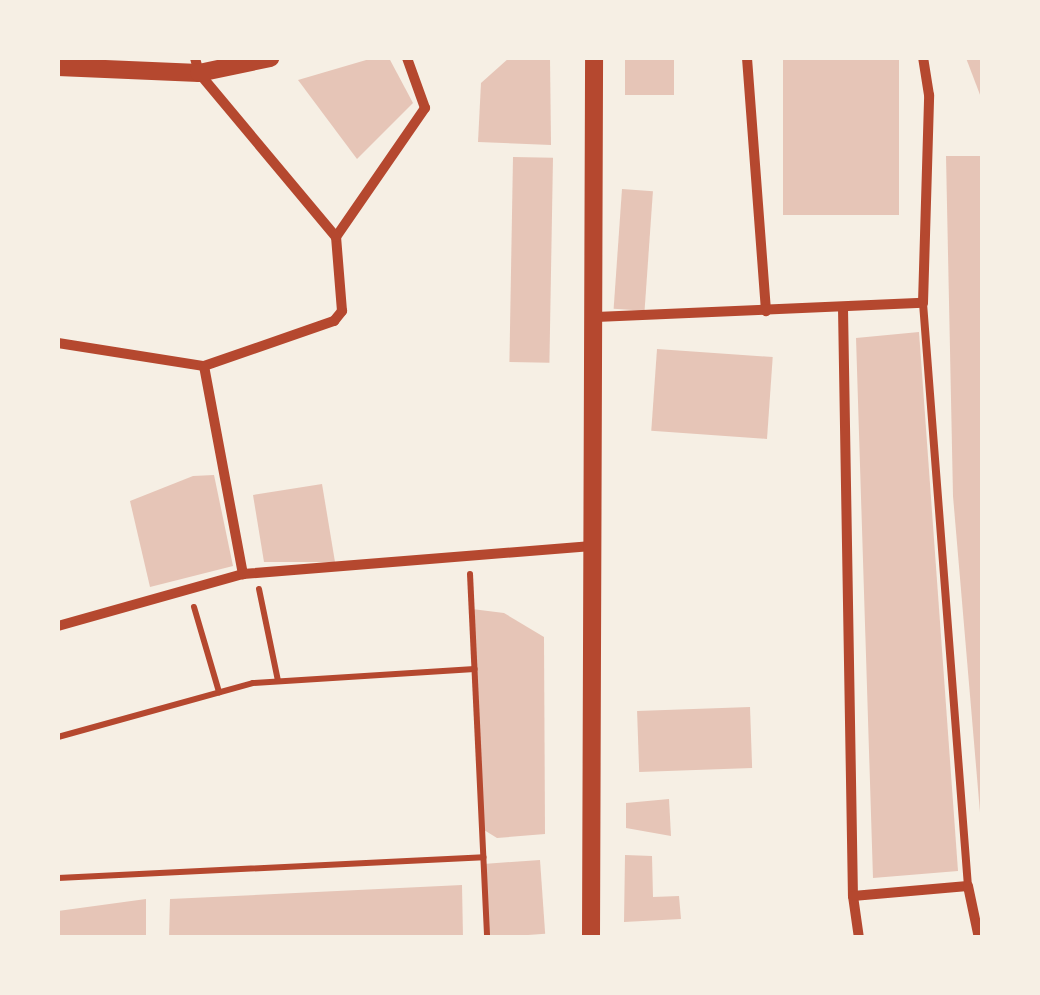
<!DOCTYPE html>
<style>
body{margin:0}
#map{position:relative;width:1040px;height:995px;overflow:hidden;background:#f6efe4;font-family:"Open Sans",sans-serif}
div>[style]{position:absolute}
.building>*{inset:0;background:#e6c5b7;transform-origin:0 0}
.path>*{height:6px;margin:-3px;padding:0 3px;transform-origin:3px;border-radius:3px;background:#b5482f}
.service>*{height:8px;margin:-4px;padding:0 4px;transform-origin:4px;border-radius:4px;background:#b5482f}
.minor>*{height:10px;margin:-5px;padding:0 5px;transform-origin:5px;border-radius:5px;background:#b5482f}
.tertiary>*{height:18px;margin:-9px;padding:0 9px;transform-origin:9px;border-radius:9px;background:#b5482f}
span{translate:-50% -50%;white-space:nowrap;text-align:center;line-height:1.15;-webkit-text-stroke:9px #f6efe4;paint-order:stroke}
.frame{position:absolute;inset:0;border:60px solid #f6efe4;pointer-events:none}
</style>
<div id="map">
<div class="building">
<i style="clip-path:polygon(373px 58px,389px 58px,413px 103px,357px 159px,298px 80px)"></i>
<i style="clip-path:polygon(509px 58px,550px 58px,551px 145px,478px 142px,481px 83px)"></i>
<i style="left:625px;top:58px;width:49px;height:37px"></i>
<i style="left:783px;top:58px;width:116px;height:157px"></i>
<i style="clip-path:polygon(966px 58px,982px 58px,982px 100px)"></i>
<i style="clip-path:polygon(946px 156px,982px 156px,982px 836px,953px 496px)"></i>
<i style="left:513px;top:157px;width:40px;height:205px;rotate:1deg"></i>
<i style="left:622px;top:189px;width:31px;height:120px;rotate:4deg"></i>
<i style="clip-path:polygon(919px 332px,958px 871px,873px 878px,856px 338px)"></i>
<i style="left:657px;top:349px;width:116px;height:82px;rotate:4deg"></i>
<i style="clip-path:polygon(214px 475px,233px 566px,150px 587px,130px 501px,193px 476px)"></i>
<i style="clip-path:polygon(322px 484px,335px 562px,264px 562px,253px 495px)"></i>
<i style="clip-path:polygon(472px 609px,504px 613px,544px 637px,545px 834px,497px 838px,484px 830px)"></i>
<i style="left:750px;top:707px;width:61px;height:113px;rotate:88deg"></i>
<i style="clip-path:polygon(669px 799px,671px 836px,626px 828px,626px 803px)"></i>
<i style="clip-path:polygon(625px 855px,652px 856px,653px 897px,679px 896px,681px 919px,624px 922px)"></i>
<i style="left:540px;top:860px;width:74px;height:57px;rotate:86deg"></i>
<i style="clip-path:polygon(462px 885px,463px 938px,169px 938px,170px 899px)"></i>
<i style="clip-path:polygon(146px 899px,146px 938px,58px 938px,58px 911px)"></i>
</div>
<div class="path">
<i style="left:470px;top:574px;width:364px;rotate:87.3deg"></i>
<i style="left:259px;top:589px;width:94px;rotate:78.3deg"></i>
<i style="left:194px;top:607px;width:89px;rotate:73.6deg"></i>
<i style="left:58px;top:737px;width:202px;rotate:-15.5deg"></i>
<i style="left:253px;top:683px;width:222px;rotate:-3.6deg"></i>
<i style="left:58px;top:878px;width:426px;rotate:-2.8deg"></i>
</div>
<div class="service">
<i style="left:923px;top:303px;width:585px;rotate:85.59deg"></i>
</div>
<div class="minor">
<i style="left:747px;top:58px;width:254px;rotate:85.7deg"></i>
<i style="left:336px;top:237px;width:157px;rotate:-55.4deg"></i>
<i style="left:425px;top:108px;width:53px;rotate:-109.8deg"></i>
<i style="left:843px;top:308px;width:588px;rotate:89.03deg"></i>
<i style="left:853px;top:896px;width:42px;rotate:81.9deg"></i>
<i style="left:596px;top:317px;width:327px;rotate:-2.5deg"></i>
<i style="left:923px;top:303px;width:208px;rotate:-88.3deg"></i>
<i style="left:929px;top:95px;width:37px;rotate:-99deg"></i>
<i style="left:58px;top:343px;width:148px;rotate:9deg"></i>
<i style="left:204px;top:366px;width:138px;rotate:-19.1deg"></i>
<i style="left:334px;top:321px;width:13px;rotate:-51deg"></i>
<i style="left:342px;top:311px;width:74px;rotate:-94.6deg"></i>
<i style="left:336px;top:237px;width:214px;rotate:-129.9deg"></i>
<i style="left:199px;top:73px;width:16px;rotate:-105deg"></i>
<i style="left:204px;top:366px;width:212px;rotate:79.4deg"></i>
<i style="left:58px;top:626px;width:192px;rotate:-15.7deg"></i>
<i style="left:243px;top:574px;width:350px;rotate:-4.6deg"></i>
<i style="left:853px;top:896px;width:115px;rotate:-5deg"></i>
<i style="left:968px;top:886px;width:53px;rotate:78.1deg"></i>
</div>
<div class="tertiary">
<i style="left:58px;top:67px;width:141px;rotate:2.4deg"></i>
<i style="left:199px;top:73px;width:73px;rotate:-11.9deg"></i>
<i style="left:591px;top:938px;width:880px;rotate:-89.8deg"></i>
</div>
<div class="frame"></div>
</div>
